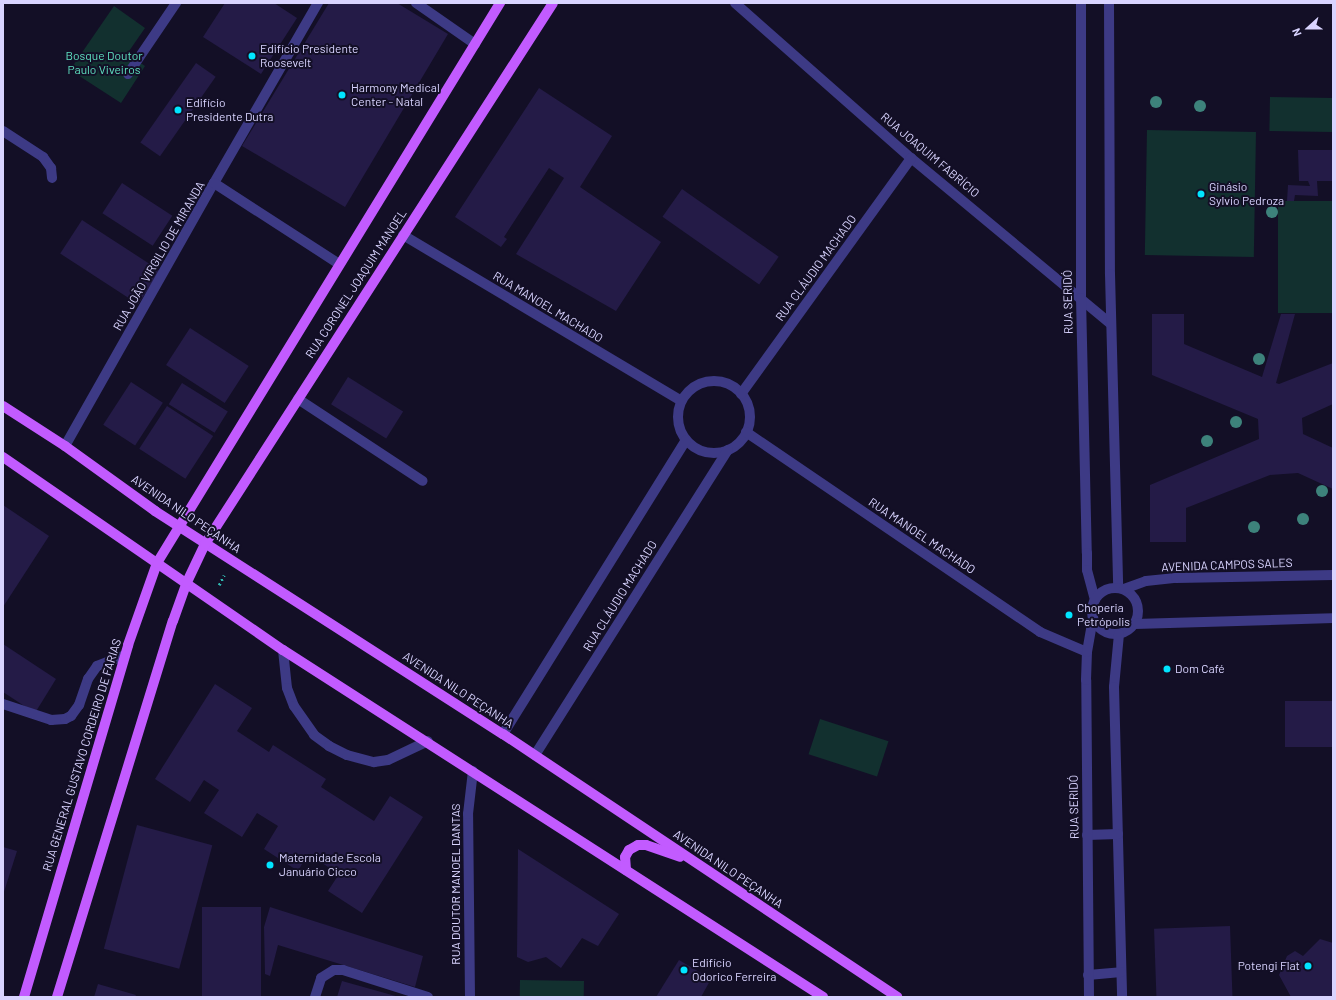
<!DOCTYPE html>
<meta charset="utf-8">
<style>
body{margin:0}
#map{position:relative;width:1336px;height:1000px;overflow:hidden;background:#130f26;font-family:Barlow,sans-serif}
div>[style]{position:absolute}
.green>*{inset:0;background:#12302f;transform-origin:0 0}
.building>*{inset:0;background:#241b47;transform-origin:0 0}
.path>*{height:2.5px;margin-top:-1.25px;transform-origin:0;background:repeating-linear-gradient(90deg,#2fb8b0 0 2px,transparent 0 5px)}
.service>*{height:10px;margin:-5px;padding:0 5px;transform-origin:5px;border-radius:5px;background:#3d3a85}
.minor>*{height:10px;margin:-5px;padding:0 5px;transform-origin:5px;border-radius:5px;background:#3d3a85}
.minor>.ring{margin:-5px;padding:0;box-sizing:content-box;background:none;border:10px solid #3d3a85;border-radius:50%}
.tertiary>*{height:10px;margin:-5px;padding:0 5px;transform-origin:5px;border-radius:5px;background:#3d3a85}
.primary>*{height:10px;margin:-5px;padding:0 5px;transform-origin:5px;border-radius:5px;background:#c25bff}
.trees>*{width:12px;height:12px;margin:-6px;border-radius:50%;background:#3d827b}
.dots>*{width:11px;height:11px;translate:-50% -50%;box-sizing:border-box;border:2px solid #130f26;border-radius:50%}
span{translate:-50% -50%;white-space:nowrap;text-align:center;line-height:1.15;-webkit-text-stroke:4px #130f26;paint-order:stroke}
.poi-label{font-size:12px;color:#d9d4ff}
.left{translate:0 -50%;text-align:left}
.right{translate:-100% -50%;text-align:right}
.park-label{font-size:12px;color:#5fe0c0}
.street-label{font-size:12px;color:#d9d4ff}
.frame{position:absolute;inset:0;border:4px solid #d9d4ff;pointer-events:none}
.north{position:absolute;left:1288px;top:8px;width:40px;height:40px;-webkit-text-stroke:3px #130f26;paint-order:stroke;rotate:249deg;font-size:11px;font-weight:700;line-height:16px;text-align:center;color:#d9d4ff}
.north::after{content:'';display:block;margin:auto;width:14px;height:18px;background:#d9d4ff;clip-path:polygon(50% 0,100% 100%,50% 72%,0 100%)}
</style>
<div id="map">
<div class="green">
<i style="clip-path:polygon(114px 6px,145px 28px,127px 54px,145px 66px,121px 103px,70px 70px)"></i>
<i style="left:1270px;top:97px;width:63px;height:34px;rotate:1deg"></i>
<i style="left:1147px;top:130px;width:109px;height:125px;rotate:1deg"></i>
<i style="left:1278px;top:201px;width:55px;height:112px"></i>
<i style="left:820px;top:719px;width:72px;height:37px;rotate:18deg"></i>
<i style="left:520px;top:980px;width:64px;height:17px;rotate:1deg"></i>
</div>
<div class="building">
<i style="clip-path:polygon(225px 3px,274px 3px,297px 18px,261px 74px,203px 37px)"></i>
<i style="clip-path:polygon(329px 3px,397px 3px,448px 34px,345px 207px,242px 146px)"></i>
<i style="left:196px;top:63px;width:24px;height:97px;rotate:35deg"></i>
<i style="clip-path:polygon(539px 88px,612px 136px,580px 187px,661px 242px,616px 311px,516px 254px,564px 178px,549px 168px,504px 237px,507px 239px,501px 247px,455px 217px)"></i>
<i style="clip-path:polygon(1298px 150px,1333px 150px,1333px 181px,1317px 181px,1318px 196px,1295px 195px,1294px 201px,1287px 201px,1288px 185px,1310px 186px,1308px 181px,1299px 181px)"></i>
<i style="left:122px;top:183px;width:60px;height:36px;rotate:33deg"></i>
<i style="left:682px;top:189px;width:118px;height:34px;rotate:35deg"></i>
<i style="left:82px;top:220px;width:93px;height:40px;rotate:33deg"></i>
<i style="clip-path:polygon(1152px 314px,1184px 314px,1184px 344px,1262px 377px,1281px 314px,1295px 314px,1276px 383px,1279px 384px,1333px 363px,1333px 404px,1302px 418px,1303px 434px,1333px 448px,1333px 489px,1298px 473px,1270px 475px,1186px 508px,1186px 542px,1150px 542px,1150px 485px,1259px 439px,1258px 419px,1152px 375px)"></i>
<i style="left:190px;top:328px;width:70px;height:44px;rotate:33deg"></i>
<i style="left:348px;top:377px;width:65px;height:32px;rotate:32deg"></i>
<i style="left:131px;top:382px;width:38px;height:51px;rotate:33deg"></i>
<i style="left:182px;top:383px;width:54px;height:25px;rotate:32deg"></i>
<i style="left:167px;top:406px;width:55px;height:51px;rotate:33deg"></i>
<i style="clip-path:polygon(3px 505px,49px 536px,3px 607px)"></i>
<i style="clip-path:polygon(3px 644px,56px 679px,35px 713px,3px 692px)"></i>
<i style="clip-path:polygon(215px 684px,252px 708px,237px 731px,269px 752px,273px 745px,326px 779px,321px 787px,374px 821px,390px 796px,423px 817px,362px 913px,328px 891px,339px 874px,308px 854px,298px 871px,264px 849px,278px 826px,257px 813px,242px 837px,204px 813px,219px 790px,204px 780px,190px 802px,155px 779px)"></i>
<i style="left:1333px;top:701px;width:46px;height:48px;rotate:90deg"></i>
<i style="left:137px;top:825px;width:78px;height:128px;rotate:15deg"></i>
<i style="clip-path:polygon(3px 847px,17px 851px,3px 895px)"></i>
<i style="clip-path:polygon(518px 849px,619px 914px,598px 946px,582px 938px,561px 968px,546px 957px,528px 962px,517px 957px)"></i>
<i style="left:202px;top:907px;width:59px;height:90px"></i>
<i style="clip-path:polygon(270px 907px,423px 956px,415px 987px,278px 945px,270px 976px,265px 974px,264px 927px)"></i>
<i style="left:1230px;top:926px;width:71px;height:76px;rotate:88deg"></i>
<i style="clip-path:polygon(1320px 939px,1333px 943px,1333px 997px,1291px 997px,1279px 975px,1287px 956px,1295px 951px,1303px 956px)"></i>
<i style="clip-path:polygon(679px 960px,711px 979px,701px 997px,656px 997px)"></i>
<i style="clip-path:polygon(342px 981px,399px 997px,337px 997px)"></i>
<i style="clip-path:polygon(98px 984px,136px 995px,135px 997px,94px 997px)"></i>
</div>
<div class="path">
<i style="left:219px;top:585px;width:11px;rotate:-63deg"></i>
</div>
<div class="service">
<i style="left:416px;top:3px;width:72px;rotate:34.8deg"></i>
<i style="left:3px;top:131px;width:48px;rotate:33deg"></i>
<i style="left:43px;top:157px;width:14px;rotate:54deg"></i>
<i style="left:51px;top:168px;width:10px;rotate:84deg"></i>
<i style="left:214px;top:183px;width:208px;rotate:-60deg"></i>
<i style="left:298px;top:399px;width:149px;rotate:33.3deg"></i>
<i style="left:283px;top:650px;width:38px;rotate:84deg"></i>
<i style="left:287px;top:688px;width:19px;rotate:69deg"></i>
<i style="left:294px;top:706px;width:35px;rotate:55deg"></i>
<i style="left:314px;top:735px;width:19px;rotate:36deg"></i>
<i style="left:329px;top:746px;width:20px;rotate:27deg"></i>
<i style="left:347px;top:755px;width:28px;rotate:15deg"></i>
<i style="left:374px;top:762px;width:14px;rotate:-8deg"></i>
<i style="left:388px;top:760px;width:44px;rotate:-25.4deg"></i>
<i style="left:3px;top:704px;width:51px;rotate:18.4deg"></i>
<i style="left:51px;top:720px;width:14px;rotate:-4deg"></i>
<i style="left:65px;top:719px;width:7px;rotate:-27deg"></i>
<i style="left:71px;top:716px;width:14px;rotate:-54deg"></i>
<i style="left:79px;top:705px;width:28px;rotate:-71deg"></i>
<i style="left:88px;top:679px;width:16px;rotate:-55deg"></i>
<i style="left:97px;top:666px;width:30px;rotate:-21deg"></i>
<i style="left:315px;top:997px;width:20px;rotate:-72deg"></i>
<i style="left:321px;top:978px;width:15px;rotate:-32deg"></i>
<i style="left:334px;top:970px;width:9px"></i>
<i style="left:343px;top:970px;width:89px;rotate:17.6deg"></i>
</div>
<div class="minor">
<i style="left:735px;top:3px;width:235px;rotate:41.4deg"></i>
<i style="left:911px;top:158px;width:260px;rotate:39.7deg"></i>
<i style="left:1081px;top:3px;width:295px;rotate:90deg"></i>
<i style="left:1081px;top:298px;width:255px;rotate:88.7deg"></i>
<i style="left:1087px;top:553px;width:17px;rotate:90deg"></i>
<i style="left:1087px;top:570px;width:31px;rotate:75deg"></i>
<i style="left:1109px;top:3px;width:271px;rotate:89.8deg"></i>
<i style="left:1110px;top:274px;width:314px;rotate:88.5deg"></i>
<i style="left:128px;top:74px;width:86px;rotate:-55.9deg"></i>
<i style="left:403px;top:235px;width:324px;rotate:30.8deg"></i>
<i class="ring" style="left:678px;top:381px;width:62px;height:62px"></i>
<i style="left:741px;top:394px;width:291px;rotate:-54.2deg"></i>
<i style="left:746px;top:432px;width:356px;rotate:34.2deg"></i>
<i style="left:1040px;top:632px;width:51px;rotate:23.1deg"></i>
<i style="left:65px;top:446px;width:302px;rotate:-60.5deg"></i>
<i style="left:214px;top:183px;width:149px;rotate:32.9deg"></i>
<i class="ring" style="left:1092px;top:588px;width:36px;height:36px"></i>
<i style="left:1124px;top:589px;width:23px;rotate:-20deg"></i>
<i style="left:1146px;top:581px;width:30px;rotate:-6deg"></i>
<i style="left:1176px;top:578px;width:157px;rotate:-1.1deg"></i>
<i style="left:1135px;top:624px;width:198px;rotate:-1.7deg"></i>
<i style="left:1119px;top:634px;width:53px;rotate:95.4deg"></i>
<i style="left:1114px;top:687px;width:310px;rotate:88.5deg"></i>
<i style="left:503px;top:734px;width:346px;rotate:-58.1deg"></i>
<i style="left:535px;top:755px;width:361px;rotate:-57.7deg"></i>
<i style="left:1087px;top:835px;width:31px;rotate:-2deg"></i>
<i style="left:1088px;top:975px;width:33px;rotate:-5deg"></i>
<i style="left:1089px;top:997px;width:317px;rotate:-90.5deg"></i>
<i style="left:1086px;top:680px;width:28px;rotate:-88deg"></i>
<i style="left:1087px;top:652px;width:35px;rotate:-80deg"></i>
</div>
<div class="tertiary">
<i style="left:470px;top:997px;width:183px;rotate:-90.6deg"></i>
<i style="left:468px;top:814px;width:43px;rotate:-83.4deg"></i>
</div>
<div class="primary">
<i style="left:3px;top:406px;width:74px;rotate:32.8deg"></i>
<i style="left:65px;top:446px;width:111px;rotate:35.8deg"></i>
<i style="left:155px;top:511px;width:413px;rotate:32.7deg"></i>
<i style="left:503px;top:734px;width:474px;rotate:33.7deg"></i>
<i style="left:3px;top:457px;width:340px;rotate:34.6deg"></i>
<i style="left:283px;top:650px;width:642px;rotate:32.72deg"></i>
<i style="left:626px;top:870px;width:13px;rotate:-94deg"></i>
<i style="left:625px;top:857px;width:8px;rotate:-60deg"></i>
<i style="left:629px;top:850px;width:10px;rotate:-29deg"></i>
<i style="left:638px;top:845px;width:8px"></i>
<i style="left:646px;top:845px;width:36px;rotate:19deg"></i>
<i style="left:24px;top:997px;width:367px;rotate:-73.5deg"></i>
<i style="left:128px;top:645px;width:87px;rotate:-70.5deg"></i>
<i style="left:157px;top:563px;width:657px;rotate:-58.51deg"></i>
<i style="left:57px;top:997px;width:393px;rotate:-72.9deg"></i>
<i style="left:173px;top:621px;width:41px;rotate:-70.3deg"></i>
<i style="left:187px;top:582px;width:42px;rotate:-64.7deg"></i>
<i style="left:205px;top:544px;width:643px;rotate:-57.25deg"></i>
</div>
<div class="trees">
<i style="left:1156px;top:102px"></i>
<i style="left:1200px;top:106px"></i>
<i style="left:1272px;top:212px"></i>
<i style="left:1259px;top:359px"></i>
<i style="left:1236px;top:422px"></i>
<i style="left:1207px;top:441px"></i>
<i style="left:1322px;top:491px"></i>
<i style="left:1303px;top:519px"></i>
<i style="left:1254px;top:527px"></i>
</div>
<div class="dots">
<i style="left:252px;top:56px;background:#00e5ff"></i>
<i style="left:342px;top:95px;background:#00e5ff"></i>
<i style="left:178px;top:110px;background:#00e5ff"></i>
<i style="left:1201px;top:194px;background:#00e5ff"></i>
<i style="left:1069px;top:615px;background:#00e5ff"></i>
<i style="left:1167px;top:669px;background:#00e5ff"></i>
<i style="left:270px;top:865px;background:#00e5ff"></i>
<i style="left:1308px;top:966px;background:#00e5ff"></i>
<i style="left:684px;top:970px;background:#00e5ff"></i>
</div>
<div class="poi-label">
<span class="left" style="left:260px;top:56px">Edifício Presidente<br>Roosevelt</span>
<span class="left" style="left:351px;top:95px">Harmony Medical<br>Center - Natal</span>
<span class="left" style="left:186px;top:110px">Edifício<br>Presidente Dutra</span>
<span class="left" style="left:1209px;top:194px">Ginásio<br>Sylvio Pedroza</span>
<span class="left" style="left:1077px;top:615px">Choperia<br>Petrópolis</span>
<span class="left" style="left:1175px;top:669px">Dom Café</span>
<span class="left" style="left:279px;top:865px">Maternidade Escola<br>Januário Cicco</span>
<span class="left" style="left:692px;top:970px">Edifício<br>Odorico Ferreira</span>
<span class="right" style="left:1300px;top:966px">Potengi Flat</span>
</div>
<div class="park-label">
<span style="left:104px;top:63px">Bosque Doutor<br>Paulo Viveiros</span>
</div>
<div class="street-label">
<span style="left:930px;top:155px;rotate:40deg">RUA JOAQUIM FABRÍCIO</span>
<span style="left:159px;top:256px;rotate:-60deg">RUA JOÃO VIRGILIO DE MIRANDA</span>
<span style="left:816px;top:268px;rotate:-54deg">RUA CLÁUDIO MACHADO</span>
<span style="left:356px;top:284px;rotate:-57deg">RUA CORONEL JOAQUIM MANOEL</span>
<span style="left:1068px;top:302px;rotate:-91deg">RUA SERIDÓ</span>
<span style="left:548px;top:307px;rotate:31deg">RUA MANOEL MACHADO</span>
<span style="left:186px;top:514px;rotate:34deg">AVENIDA NILO PEÇANHA</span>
<span style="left:922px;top:536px;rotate:34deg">RUA MANOEL MACHADO</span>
<span style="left:1227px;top:565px;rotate:-2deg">AVENIDA CAMPOS SALES</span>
<span style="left:620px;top:596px;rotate:-58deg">RUA CLÁUDIO MACHADO</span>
<span style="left:458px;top:690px;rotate:33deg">AVENIDA NILO PEÇANHA</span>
<span style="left:82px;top:755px;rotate:-73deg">RUA GENERAL GUSTAVO CORDEIRO DE FARIAS</span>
<span style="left:1074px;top:807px;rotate:-91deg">RUA SERIDÓ</span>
<span style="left:728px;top:869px;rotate:34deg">AVENIDA NILO PEÇANHA</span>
<span style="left:456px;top:884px;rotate:-90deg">RUA DOUTOR MANOEL DANTAS</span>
</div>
<div class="frame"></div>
<div class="north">N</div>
</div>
